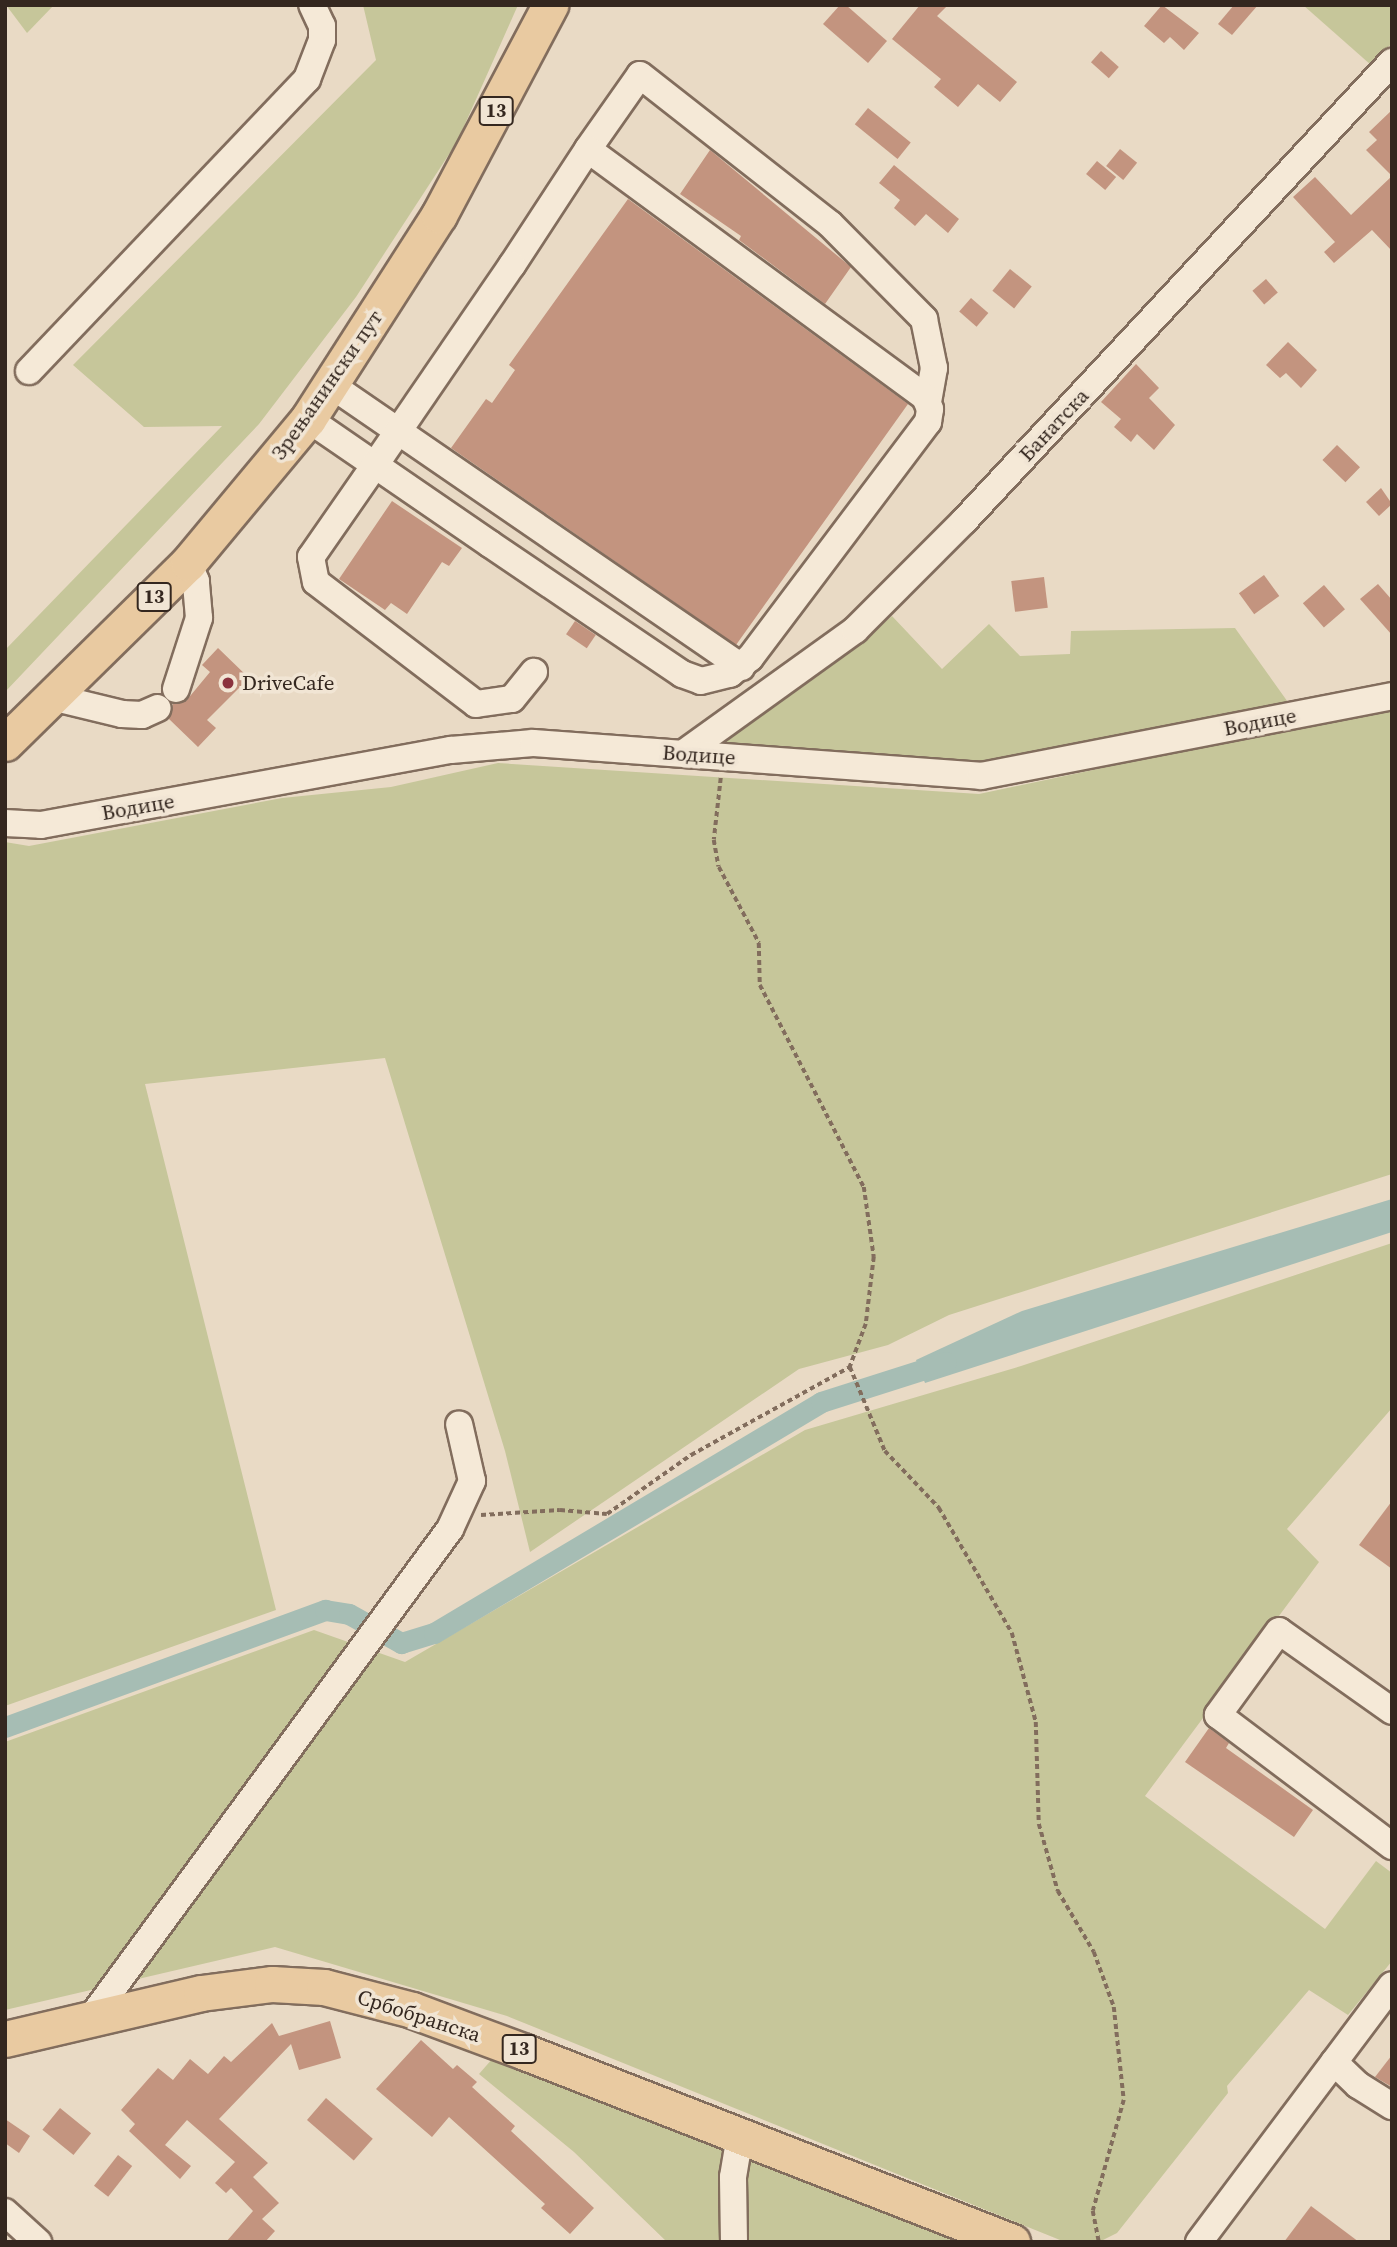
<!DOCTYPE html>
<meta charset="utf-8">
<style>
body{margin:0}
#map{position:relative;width:1397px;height:2247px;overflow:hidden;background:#e9dac5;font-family:"Source Serif 4",serif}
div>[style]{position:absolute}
.green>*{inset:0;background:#c6c69a}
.water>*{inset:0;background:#a6bdb4}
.canal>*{height:21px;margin:-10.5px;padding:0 10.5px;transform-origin:10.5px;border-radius:10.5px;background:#a6bdb4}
.building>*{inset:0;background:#c3947f;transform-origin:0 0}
.path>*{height:3.5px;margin-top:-1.75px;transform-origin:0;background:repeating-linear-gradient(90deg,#826d5d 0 5px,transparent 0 8.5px)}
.roads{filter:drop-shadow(2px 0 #826d5d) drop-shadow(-2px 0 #826d5d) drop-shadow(0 2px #826d5d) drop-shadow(0 -2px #826d5d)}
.minor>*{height:26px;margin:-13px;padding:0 13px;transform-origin:13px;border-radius:13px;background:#f5e9d7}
.major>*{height:35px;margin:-17.5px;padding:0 17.5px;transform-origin:17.5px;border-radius:17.5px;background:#e9caa1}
.dots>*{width:19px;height:19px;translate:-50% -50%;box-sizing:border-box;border:4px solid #f1e5d4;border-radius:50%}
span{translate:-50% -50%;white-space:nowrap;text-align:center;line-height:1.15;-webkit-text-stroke:7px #f1e5d4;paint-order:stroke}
.shield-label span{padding:2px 5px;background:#f1e5d4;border:2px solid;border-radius:5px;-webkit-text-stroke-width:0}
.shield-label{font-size:19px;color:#34271f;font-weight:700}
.street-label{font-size:21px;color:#34271f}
.poi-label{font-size:21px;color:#34271f}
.left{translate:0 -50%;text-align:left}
.frame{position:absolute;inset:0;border:7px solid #34271f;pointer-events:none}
</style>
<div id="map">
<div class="green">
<i style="clip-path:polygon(6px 5px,54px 5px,27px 33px)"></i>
<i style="clip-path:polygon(363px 5px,518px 5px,457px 142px,356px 297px,259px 424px,5px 692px,5px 650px,222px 426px,144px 427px,73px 365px,376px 60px)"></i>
<i style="clip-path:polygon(1303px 5px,1392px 5px,1392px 43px,1371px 65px)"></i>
<i style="clip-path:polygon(892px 616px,942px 669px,989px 624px,1020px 656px,1070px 654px,1071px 631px,1235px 628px,1295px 712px,982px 768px,712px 745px,851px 651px)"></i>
<i style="clip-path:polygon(1392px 707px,1392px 1174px,949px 1315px,888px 1345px,799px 1369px,530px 1552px,505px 1451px,385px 1058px,145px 1084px,276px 1610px,5px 1706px,5px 842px,29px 846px,282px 798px,391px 787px,498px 763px,979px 794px)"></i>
<i style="clip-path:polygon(1392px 1243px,1392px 1408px,1287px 1529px,1319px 1562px,1145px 1796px,1325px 1929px,1376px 1861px,1392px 1873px,1392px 1961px,1348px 2015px,1309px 1990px,1227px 2086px,1228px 2093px,1117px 2233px,1099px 2242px,1065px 2242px,507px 2016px,275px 1947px,5px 2010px,5px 1742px,314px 1630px,405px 1662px,805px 1430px,1021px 1366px)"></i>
<i style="clip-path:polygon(493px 2058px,974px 2242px,667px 2242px,574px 2152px,479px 2074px)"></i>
</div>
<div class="water">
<i style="clip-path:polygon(1392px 1199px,1392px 1232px,925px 1383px,916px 1360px,1022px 1311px)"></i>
</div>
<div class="canal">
<i style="left:5px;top:1727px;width:341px;rotate:-20.1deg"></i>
<i style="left:325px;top:1610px;width:24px;rotate:9deg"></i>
<i style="left:349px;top:1614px;width:60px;rotate:29.1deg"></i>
<i style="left:401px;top:1643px;width:34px;rotate:-17deg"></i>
<i style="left:434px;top:1633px;width:451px;rotate:-30.8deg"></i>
<i style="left:821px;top:1402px;width:131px;rotate:-17.7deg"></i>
</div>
<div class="building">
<i style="clip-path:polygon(840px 5px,846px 5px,887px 41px,868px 63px,823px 24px)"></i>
<i style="clip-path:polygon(920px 5px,948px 5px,937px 16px,1017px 82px,1000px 102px,978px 84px,958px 107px,934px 87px,941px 79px,892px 39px)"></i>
<i style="clip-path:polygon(1162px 5px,1199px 33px,1184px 50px,1170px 37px,1164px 43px,1144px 26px)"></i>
<i style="clip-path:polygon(1234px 5px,1258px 5px,1232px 35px,1218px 24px)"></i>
<i style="left:1101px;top:51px;width:24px;height:15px;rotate:42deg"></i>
<i style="left:868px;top:108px;width:55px;height:21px;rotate:39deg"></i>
<i style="clip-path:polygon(1392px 110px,1392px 251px,1372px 230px,1334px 263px,1324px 252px,1335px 242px,1293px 197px,1315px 177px,1351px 215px,1392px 176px,1366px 150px,1377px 140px,1369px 132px)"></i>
<i style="left:1120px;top:149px;width:22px;height:22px;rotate:39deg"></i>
<i style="clip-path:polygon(710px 150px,851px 267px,825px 304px,739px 240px,741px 236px,680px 194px)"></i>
<i style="left:1097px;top:161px;width:25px;height:17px;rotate:40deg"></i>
<i style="clip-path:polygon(894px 165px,959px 219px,948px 233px,926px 214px,915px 226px,894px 208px,900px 200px,879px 183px)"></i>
<i style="clip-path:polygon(628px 199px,908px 404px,736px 645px,451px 448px,486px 399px,492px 403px,515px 370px,509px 365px)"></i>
<i style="left:1010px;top:269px;width:28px;height:28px;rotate:39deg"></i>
<i style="left:1266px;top:279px;width:18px;height:18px;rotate:49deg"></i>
<i style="left:971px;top:298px;width:23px;height:18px;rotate:41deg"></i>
<i style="clip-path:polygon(1288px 342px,1317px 370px,1301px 388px,1286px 373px,1280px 378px,1266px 365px)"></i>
<i style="clip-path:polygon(1136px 364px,1159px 388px,1149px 398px,1175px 425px,1154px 450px,1137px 434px,1131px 442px,1114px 427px,1121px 419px,1101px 402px)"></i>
<i style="left:1337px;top:445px;width:32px;height:21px;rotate:44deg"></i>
<i style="clip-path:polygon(1381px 488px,1392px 504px,1379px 516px,1366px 502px)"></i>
<i style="clip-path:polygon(392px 501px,462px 548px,449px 566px,442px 562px,407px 614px,391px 603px,385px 610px,339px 579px)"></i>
<i style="left:1264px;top:575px;width:26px;height:31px;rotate:54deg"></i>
<i style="left:1044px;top:577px;width:31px;height:33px;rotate:83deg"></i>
<i style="clip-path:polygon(1378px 584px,1392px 600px,1392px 635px,1360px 599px)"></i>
<i style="left:1324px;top:585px;width:32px;height:28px;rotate:49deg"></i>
<i style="left:575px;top:621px;width:25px;height:16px;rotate:34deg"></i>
<i style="clip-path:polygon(218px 648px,249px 678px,207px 720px,216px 728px,198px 747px,169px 719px,173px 704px,186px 701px,210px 672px,202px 665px)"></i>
<i style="clip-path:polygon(1392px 1501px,1392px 1569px,1359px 1545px)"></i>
<i style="clip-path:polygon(1209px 1728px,1229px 1743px,1226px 1748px,1313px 1810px,1294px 1837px,1185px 1762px)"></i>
<i style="clip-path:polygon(330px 2021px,341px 2058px,299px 2070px,291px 2044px,219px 2119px,268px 2163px,253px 2177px,279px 2203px,262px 2219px,275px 2231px,265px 2242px,226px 2242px,253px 2211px,231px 2188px,226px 2193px,215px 2183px,235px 2162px,187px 2120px,165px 2145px,191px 2166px,180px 2179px,129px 2131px,135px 2124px,121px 2110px,158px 2068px,173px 2080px,190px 2059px,208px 2074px,224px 2056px,231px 2062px,272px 2023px,279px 2036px)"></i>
<i style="clip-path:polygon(421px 2040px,453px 2069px,457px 2065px,477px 2082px,472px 2087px,515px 2126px,511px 2131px,594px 2208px,570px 2234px,541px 2208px,545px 2204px,449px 2117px,432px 2137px,376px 2089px)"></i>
<i style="clip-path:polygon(1392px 2055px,1392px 2087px,1375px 2077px)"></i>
<i style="left:326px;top:2098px;width:62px;height:29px;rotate:41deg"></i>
<i style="left:60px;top:2108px;width:40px;height:28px;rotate:39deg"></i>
<i style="clip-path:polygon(5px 2119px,30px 2136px,19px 2153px,5px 2143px)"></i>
<i style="left:118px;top:2155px;width:18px;height:39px;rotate:38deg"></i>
<i style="clip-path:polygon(1311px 2206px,1359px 2242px,1284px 2242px)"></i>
</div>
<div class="path">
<i style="left:721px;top:778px;width:62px;rotate:96.4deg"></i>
<i style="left:714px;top:840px;width:27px;rotate:80deg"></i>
<i style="left:719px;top:867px;width:86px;rotate:62.2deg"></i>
<i style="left:759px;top:943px;width:42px;rotate:88.6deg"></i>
<i style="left:760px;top:985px;width:227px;rotate:62.8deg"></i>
<i style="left:864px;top:1187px;width:71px;rotate:81.9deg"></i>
<i style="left:874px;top:1257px;width:67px;rotate:96.8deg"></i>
<i style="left:866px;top:1324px;width:46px;rotate:110.4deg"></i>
<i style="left:850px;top:1367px;width:91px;rotate:67.4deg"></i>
<i style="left:885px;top:1451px;width:79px;rotate:46.5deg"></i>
<i style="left:939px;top:1508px;width:145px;rotate:59.7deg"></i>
<i style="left:1012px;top:1633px;width:92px;rotate:74.9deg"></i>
<i style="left:1036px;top:1722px;width:102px;rotate:88.3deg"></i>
<i style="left:1039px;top:1824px;width:70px;rotate:74.2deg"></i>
<i style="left:1058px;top:1891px;width:71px;rotate:59.5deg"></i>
<i style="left:1094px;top:1952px;width:59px;rotate:70deg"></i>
<i style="left:1114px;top:2007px;width:94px;rotate:83.9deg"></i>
<i style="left:1124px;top:2100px;width:115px;rotate:105.6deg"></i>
<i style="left:1093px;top:2211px;width:32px;rotate:79deg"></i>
<i style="left:481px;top:1515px;width:79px;rotate:-3.6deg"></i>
<i style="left:560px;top:1510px;width:47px;rotate:4.9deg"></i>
<i style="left:607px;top:1514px;width:103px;rotate:-35.1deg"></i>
<i style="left:691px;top:1455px;width:182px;rotate:-29deg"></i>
</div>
<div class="roads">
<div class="minor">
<i style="left:588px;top:149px;width:90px;rotate:-54.9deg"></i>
<i style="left:640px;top:75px;width:241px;rotate:38.1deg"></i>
<i style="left:830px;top:224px;width:134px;rotate:45.3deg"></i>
<i style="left:924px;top:319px;width:50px;rotate:78.5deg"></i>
<i style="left:934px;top:368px;width:35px;rotate:100deg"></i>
<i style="left:29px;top:371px;width:403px;rotate:-46.4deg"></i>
<i style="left:307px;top:79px;width:42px;rotate:-69deg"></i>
<i style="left:322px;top:40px;width:14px;rotate:-90deg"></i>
<i style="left:322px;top:26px;width:23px;rotate:-115deg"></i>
<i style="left:331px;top:385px;width:498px;rotate:34.5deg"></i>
<i style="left:308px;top:419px;width:81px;rotate:34.5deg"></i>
<i style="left:375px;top:465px;width:140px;rotate:34.5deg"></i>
<i style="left:490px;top:544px;width:232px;rotate:34.1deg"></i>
<i style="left:682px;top:674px;width:20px;rotate:20deg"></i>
<i style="left:701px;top:681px;width:30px;rotate:-14deg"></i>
<i style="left:730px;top:674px;width:26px;rotate:-39deg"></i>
<i style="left:750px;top:658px;width:296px;rotate:-53deg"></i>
<i style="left:928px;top:422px;width:13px;rotate:-81deg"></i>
<i style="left:930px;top:409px;width:13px;rotate:-113deg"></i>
<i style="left:925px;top:397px;width:418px;rotate:-143.7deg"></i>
<i style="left:588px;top:149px;width:139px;rotate:123.2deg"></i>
<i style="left:512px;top:265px;width:242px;rotate:124.4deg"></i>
<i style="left:375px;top:465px;width:112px;rotate:124.8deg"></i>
<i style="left:311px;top:557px;width:25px;rotate:79deg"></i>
<i style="left:316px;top:582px;width:201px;rotate:37.3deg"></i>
<i style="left:476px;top:704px;width:36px;rotate:-8deg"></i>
<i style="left:512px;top:699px;width:35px;rotate:-51deg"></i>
<i style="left:176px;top:689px;width:75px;rotate:-72.1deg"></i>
<i style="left:199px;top:618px;width:37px;rotate:-95deg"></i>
<i style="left:196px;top:581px;width:20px;rotate:-114deg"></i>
<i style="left:56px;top:698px;width:68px;rotate:13.6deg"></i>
<i style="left:122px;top:714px;width:20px;rotate:3deg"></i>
<i style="left:142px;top:715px;width:17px;rotate:-24deg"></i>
<i style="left:684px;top:753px;width:211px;rotate:-35.7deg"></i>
<i style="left:855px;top:630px;width:154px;rotate:-45deg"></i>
<i style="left:964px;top:521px;width:628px;rotate:-47deg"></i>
<i style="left:5px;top:823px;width:36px;rotate:3deg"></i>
<i style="left:41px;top:825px;width:417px;rotate:-10.4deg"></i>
<i style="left:451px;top:750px;width:82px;rotate:-4.9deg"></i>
<i style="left:533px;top:743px;width:449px;rotate:4.2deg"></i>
<i style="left:981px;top:776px;width:419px;rotate:-11deg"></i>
<i style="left:1392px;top:1711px;width:138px;rotate:-144.7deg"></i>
<i style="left:1279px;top:1631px;width:104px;rotate:126deg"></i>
<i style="left:1218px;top:1715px;width:218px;rotate:37deg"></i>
<i style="left:91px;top:2018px;width:607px;rotate:-53.72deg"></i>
<i style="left:450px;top:1529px;width:53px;rotate:-65.4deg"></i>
<i style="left:472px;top:1481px;width:58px;rotate:-102.8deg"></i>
<i style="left:1334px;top:2062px;width:33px;rotate:44deg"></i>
<i style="left:1358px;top:2085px;width:40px;rotate:32deg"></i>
<i style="left:5px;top:2212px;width:45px;rotate:42.3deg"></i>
<i style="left:734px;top:2242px;width:65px;rotate:-90.9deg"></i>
<i style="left:733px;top:2177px;width:43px;rotate:-80.5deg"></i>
<i style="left:1199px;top:2242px;width:321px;rotate:-53.1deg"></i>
</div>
<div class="major">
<i style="left:5px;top:743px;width:257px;rotate:-44.5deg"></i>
<i style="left:188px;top:563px;width:187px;rotate:-50.2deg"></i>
<i style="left:308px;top:419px;width:242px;rotate:-57.3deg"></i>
<i style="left:439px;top:215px;width:238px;rotate:-62.1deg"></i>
<i style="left:5px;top:2039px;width:201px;rotate:-13.2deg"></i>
<i style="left:201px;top:1993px;width:72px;rotate:-7.2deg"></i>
<i style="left:272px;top:1984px;width:52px;rotate:3.3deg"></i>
<i style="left:324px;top:1987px;width:91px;rotate:14.6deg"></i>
<i style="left:412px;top:2010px;width:121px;rotate:20.4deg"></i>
<i style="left:525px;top:2052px;width:523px;rotate:21.31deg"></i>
</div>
</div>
<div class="dots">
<i style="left:228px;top:683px;background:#8b333e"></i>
</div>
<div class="shield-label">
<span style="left:496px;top:111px">13</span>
<span style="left:154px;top:597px">13</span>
<span style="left:519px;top:2049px">13</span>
</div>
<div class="street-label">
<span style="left:327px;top:385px;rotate:-55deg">Зрењанински пут</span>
<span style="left:1054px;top:425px;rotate:-47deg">Банатска</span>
<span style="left:1260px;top:722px;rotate:-11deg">Водице</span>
<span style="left:699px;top:755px;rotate:4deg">Водице</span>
<span style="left:138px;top:807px;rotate:-10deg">Водице</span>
<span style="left:419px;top:2016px;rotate:18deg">Србобранска</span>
</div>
<div class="poi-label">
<span class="left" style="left:242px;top:683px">DriveCafe</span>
</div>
<div class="frame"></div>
</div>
